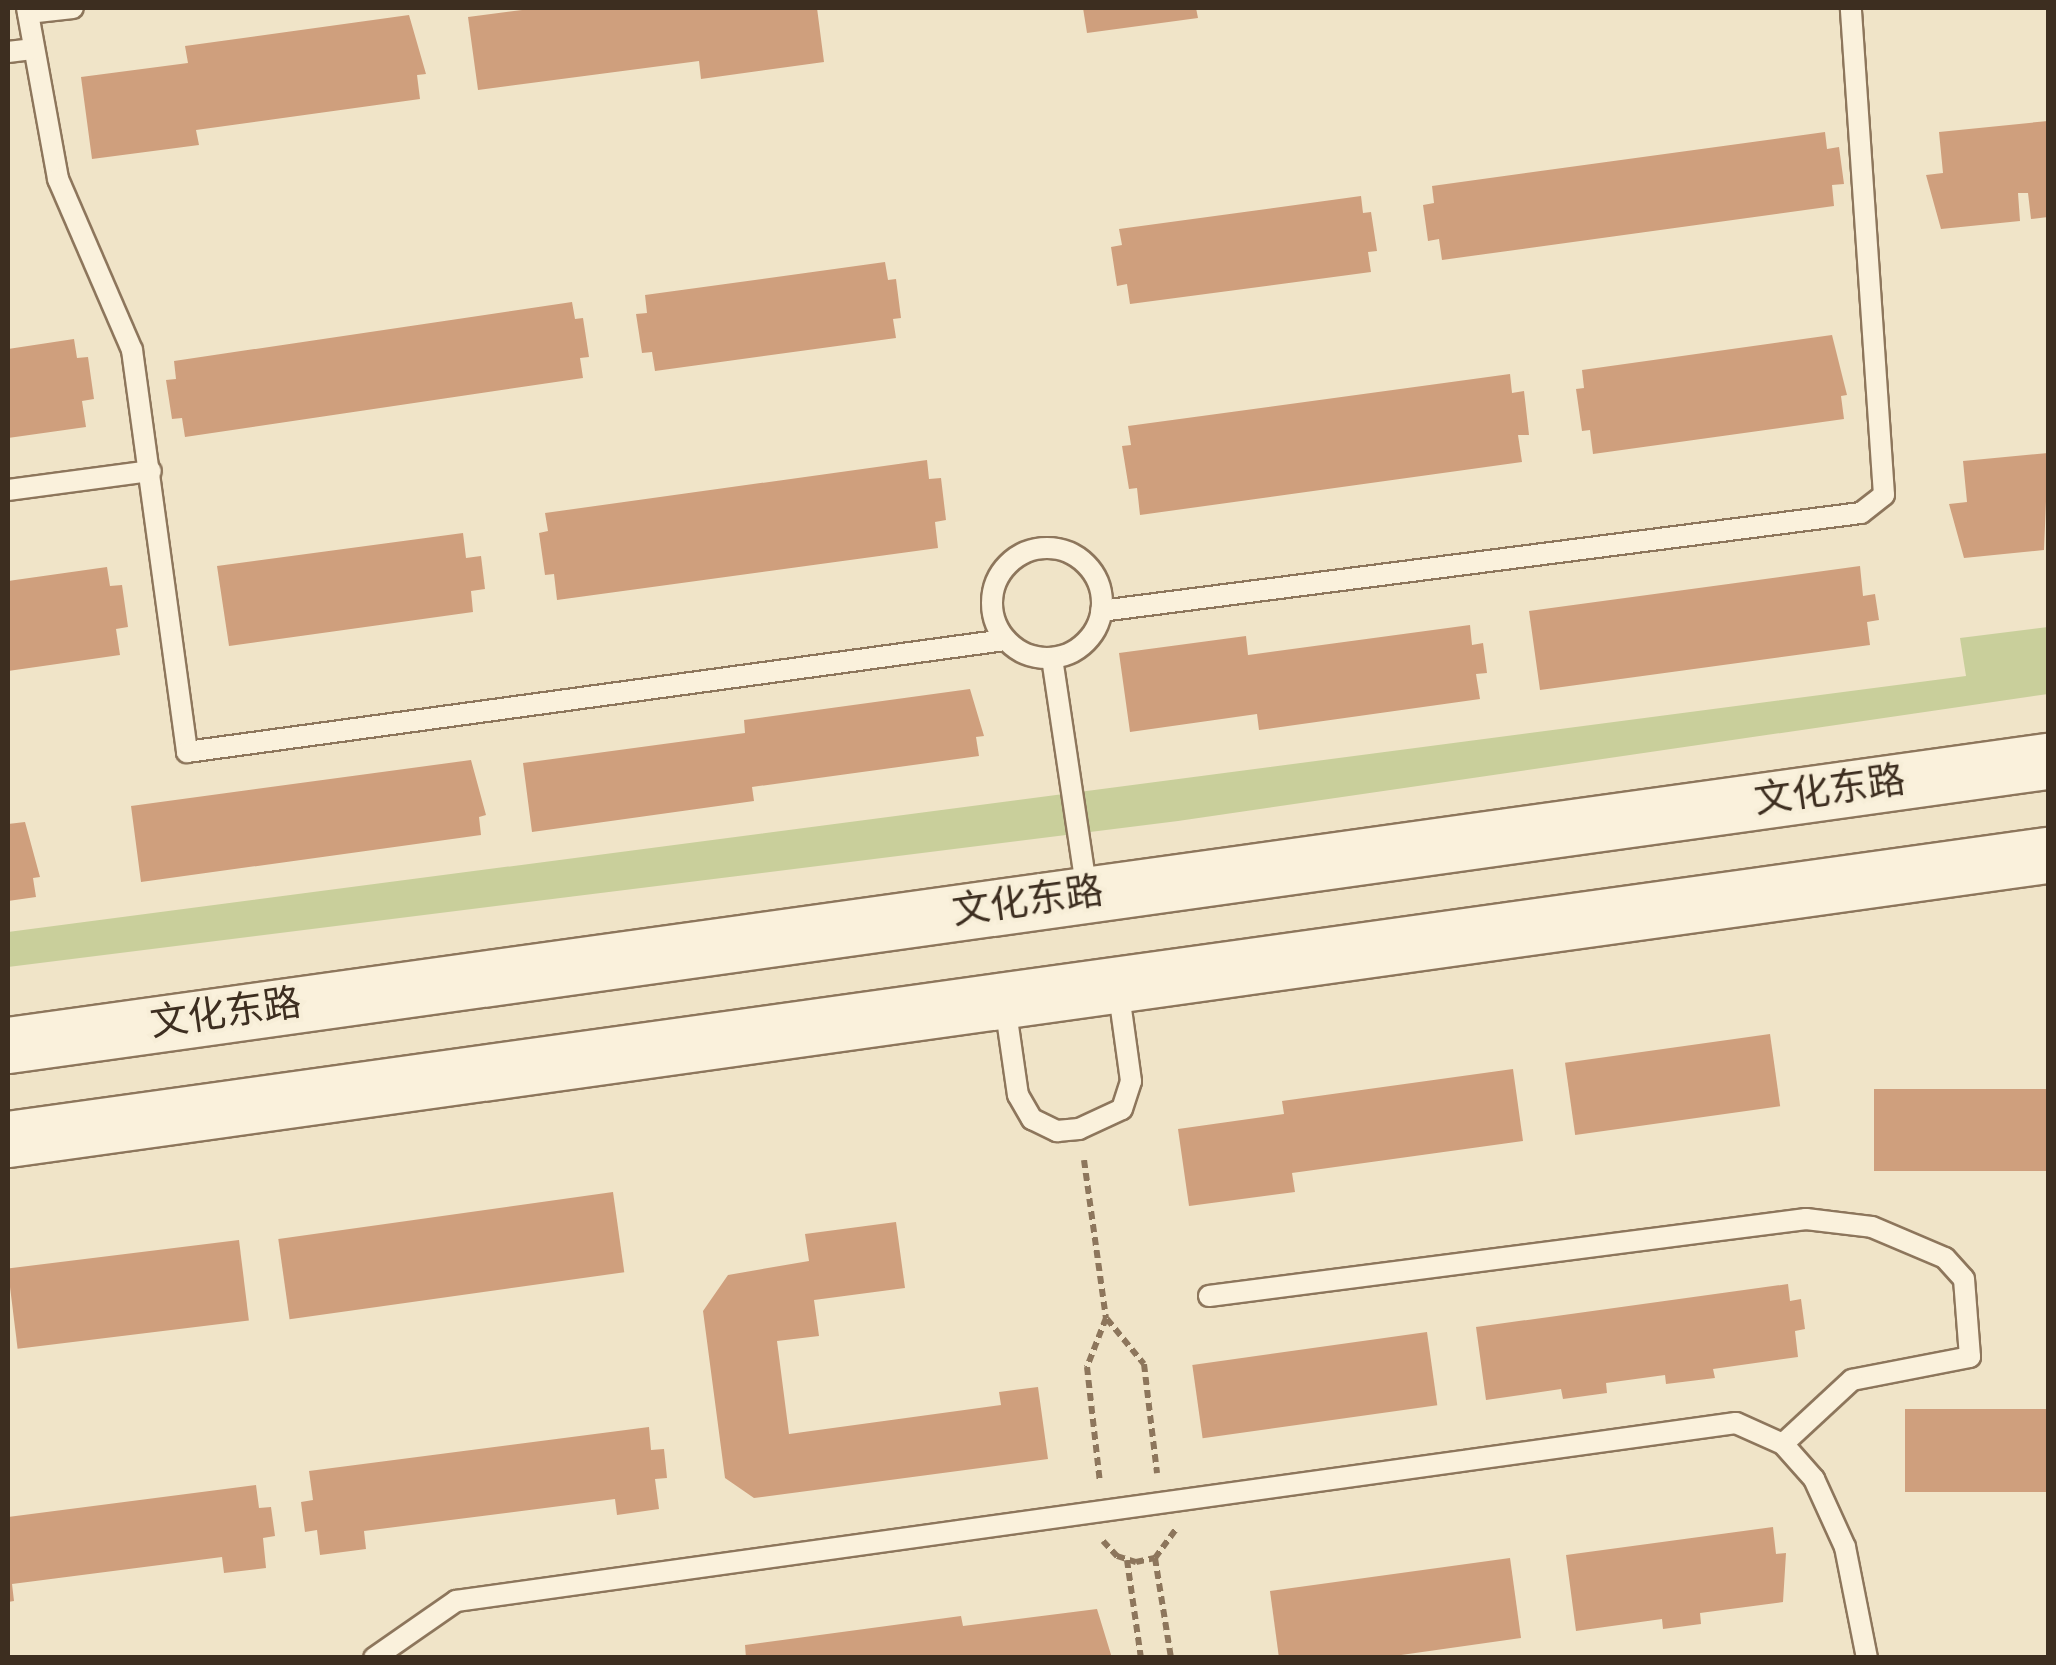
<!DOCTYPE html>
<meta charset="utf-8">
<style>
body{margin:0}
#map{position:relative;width:2056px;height:1665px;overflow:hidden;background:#f0e4c8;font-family:Spectral,"Noto Sans SC",serif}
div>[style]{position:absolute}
.green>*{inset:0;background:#c9cf9b}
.building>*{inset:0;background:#cf9f7d;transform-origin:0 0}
.path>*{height:6px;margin-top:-3px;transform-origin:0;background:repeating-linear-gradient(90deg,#8d765c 0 8px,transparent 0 13px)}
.roads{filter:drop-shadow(2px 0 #8d765c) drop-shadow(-2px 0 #8d765c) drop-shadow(0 2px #8d765c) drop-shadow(0 -2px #8d765c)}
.service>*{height:20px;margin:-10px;padding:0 10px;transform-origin:10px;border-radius:10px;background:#faf1dc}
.service>.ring{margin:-10px;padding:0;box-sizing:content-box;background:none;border:20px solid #faf1dc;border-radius:50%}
.secondary>*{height:55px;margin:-27.5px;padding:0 27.5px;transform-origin:27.5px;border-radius:27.5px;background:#faf1dc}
span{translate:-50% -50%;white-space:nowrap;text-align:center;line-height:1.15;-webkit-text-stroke:8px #f7eed8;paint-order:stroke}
.street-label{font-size:38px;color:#3d2e20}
.frame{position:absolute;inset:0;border:10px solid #3d2e20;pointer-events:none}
</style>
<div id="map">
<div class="green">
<i style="clip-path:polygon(2048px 627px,2048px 694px,1178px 821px,8px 967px,8px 932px,1966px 676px,1960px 638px)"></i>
</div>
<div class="building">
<i style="clip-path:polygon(538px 8px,817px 8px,824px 62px,701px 79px,699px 61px,478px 90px,468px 17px)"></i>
<i style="clip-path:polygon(1083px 8px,1196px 8px,1198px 18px,1087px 33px)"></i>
<i style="clip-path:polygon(409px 15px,426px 74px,417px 75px,420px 99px,196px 130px,199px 145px,92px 159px,81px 77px,188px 63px,185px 46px)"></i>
<i style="clip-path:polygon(2048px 121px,2048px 217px,2031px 219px,2028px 193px,2018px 193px,2020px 221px,1941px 229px,1926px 175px,1943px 173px,1939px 132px)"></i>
<i style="clip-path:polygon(1825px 132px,1827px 149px,1839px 147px,1844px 184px,1832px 185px,1834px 206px,1442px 260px,1439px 239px,1428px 241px,1423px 205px,1434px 203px,1432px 186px)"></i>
<i style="clip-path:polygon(1361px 196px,1363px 213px,1371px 212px,1377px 251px,1368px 252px,1371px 272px,1130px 304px,1127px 284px,1117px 286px,1111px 247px,1122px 245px,1119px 229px)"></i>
<i style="clip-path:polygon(885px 262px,888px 280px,896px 279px,901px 318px,893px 319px,896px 338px,655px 371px,652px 352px,642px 353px,636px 314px,647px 313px,645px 295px)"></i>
<i style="clip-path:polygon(572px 302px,575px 319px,583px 318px,589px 357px,580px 358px,583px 378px,185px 437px,182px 418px,172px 419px,166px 380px,176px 379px,174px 361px)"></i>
<i style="clip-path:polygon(1832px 335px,1847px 395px,1841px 396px,1844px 419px,1593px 454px,1590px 430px,1582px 431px,1576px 389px,1584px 388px,1582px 370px)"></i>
<i style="clip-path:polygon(74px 339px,77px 358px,88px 357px,94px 399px,82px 401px,86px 427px,8px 438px,8px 349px)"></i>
<i style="clip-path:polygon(1510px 374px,1512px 393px,1524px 391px,1529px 435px,1518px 435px,1522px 462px,1140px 515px,1137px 488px,1129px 489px,1122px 446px,1131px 445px,1128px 426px)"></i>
<i style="clip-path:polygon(2048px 453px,2044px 550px,1964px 558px,1949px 504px,1967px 502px,1963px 461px)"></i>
<i style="clip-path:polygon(927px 460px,929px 479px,941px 478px,946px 520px,935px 522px,938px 548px,557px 600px,554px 574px,545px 575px,539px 533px,548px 531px,545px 513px)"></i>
<i style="clip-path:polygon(463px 533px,466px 558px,481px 556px,485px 589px,471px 591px,473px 612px,229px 646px,217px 566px)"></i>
<i style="clip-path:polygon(1860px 566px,1863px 596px,1875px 594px,1879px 620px,1867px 622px,1870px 645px,1540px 690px,1529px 611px)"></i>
<i style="clip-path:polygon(107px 567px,110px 586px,122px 585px,128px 627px,116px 629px,120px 655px,8px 671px,8px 581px)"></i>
<i style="clip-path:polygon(1470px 625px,1472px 645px,1483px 643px,1487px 673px,1476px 674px,1480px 699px,1259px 730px,1257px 714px,1130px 732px,1119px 653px,1246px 636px,1248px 655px)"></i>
<i style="clip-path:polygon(970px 689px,984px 736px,976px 737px,979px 756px,752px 787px,754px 801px,532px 832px,523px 763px,745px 733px,744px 720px)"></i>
<i style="clip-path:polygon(471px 760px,486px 815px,479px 817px,481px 835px,141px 882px,131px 806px)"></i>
<i style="clip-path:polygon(25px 822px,40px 877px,33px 878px,36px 897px,8px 901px,8px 824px)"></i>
<i style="left:1770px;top:1034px;width:73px;height:207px;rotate:82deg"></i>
<i style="clip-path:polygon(1513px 1069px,1523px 1141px,1292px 1173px,1295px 1192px,1189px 1206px,1178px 1129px,1284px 1114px,1282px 1101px)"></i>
<i style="left:2048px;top:1089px;width:82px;height:174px;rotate:90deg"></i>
<i style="left:613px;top:1192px;width:81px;height:338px;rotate:82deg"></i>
<i style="clip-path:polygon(896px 1222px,905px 1288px,814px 1300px,819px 1336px,777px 1341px,789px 1434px,1001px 1405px,999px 1392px,1038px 1387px,1048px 1459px,754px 1498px,725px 1478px,703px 1311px,728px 1275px,809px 1261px,805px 1234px)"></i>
<i style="left:239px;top:1240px;width:81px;height:233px;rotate:83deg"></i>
<i style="clip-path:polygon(1788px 1284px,1790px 1301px,1801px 1299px,1805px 1329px,1795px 1331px,1798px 1357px,1713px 1369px,1715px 1378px,1666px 1384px,1665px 1375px,1606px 1383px,1607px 1393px,1563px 1399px,1561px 1389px,1486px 1400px,1476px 1327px)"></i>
<i style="left:1427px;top:1332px;width:74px;height:237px;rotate:82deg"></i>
<i style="left:2048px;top:1409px;width:83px;height:143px;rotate:90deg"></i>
<i style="clip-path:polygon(649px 1427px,651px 1450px,664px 1449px,667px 1478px,655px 1479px,659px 1509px,617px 1515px,615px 1499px,364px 1531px,366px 1549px,320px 1555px,317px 1530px,305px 1532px,301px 1502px,313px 1500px,309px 1471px)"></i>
<i style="clip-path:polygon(256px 1485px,259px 1508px,271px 1507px,275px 1536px,263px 1538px,266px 1568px,224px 1573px,222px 1557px,12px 1584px,14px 1601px,8px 1602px,8px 1517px)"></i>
<i style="clip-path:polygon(1773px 1527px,1776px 1554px,1786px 1553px,1783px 1602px,1700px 1613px,1701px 1624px,1663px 1629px,1662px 1619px,1576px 1631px,1566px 1555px)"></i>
<i style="clip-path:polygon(1510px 1558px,1521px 1638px,1380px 1658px,1279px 1658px,1270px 1591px)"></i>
<i style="clip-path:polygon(1097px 1609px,1112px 1658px,746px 1658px,745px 1645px,961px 1616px,963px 1626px)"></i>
</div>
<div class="path">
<i style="left:1084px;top:1160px;width:160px;rotate:82.1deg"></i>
<i style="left:1106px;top:1318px;width:53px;rotate:111.2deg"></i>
<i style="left:1087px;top:1367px;width:116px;rotate:83.6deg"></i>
<i style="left:1107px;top:1319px;width:58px;rotate:50.6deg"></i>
<i style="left:1144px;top:1364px;width:110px;rotate:83.2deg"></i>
<i style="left:1103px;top:1541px;width:21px;rotate:47deg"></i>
<i style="left:1117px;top:1556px;width:20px;rotate:18deg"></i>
<i style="left:1136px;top:1562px;width:19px;rotate:-12deg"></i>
<i style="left:1155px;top:1558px;width:36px;rotate:-54deg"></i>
<i style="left:1155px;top:1558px;width:101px;rotate:80.9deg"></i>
<i style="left:1127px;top:1560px;width:99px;rotate:81.9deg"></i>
</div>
<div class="roads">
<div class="service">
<i style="left:27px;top:8px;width:174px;rotate:79.7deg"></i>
<i style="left:58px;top:179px;width:186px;rotate:66.6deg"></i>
<i style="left:132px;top:350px;width:406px;rotate:82.2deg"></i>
<i style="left:187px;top:752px;width:826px;rotate:-7.8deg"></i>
<i style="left:28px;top:13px;width:45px;rotate:-6.3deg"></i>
<i style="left:8px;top:52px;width:24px;rotate:-7deg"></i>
<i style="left:8px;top:490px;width:144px;rotate:-7.6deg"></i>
<i class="ring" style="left:992px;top:548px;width:90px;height:90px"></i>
<i style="left:1101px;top:611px;width:766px;rotate:-7.35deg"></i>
<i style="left:1861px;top:513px;width:29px;rotate:-38deg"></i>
<i style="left:1884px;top:495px;width:488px;rotate:-93.9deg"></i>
<i style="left:1052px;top:658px;width:238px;rotate:81.5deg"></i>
<i style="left:1005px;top:1005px;width:91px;rotate:81.8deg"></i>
<i style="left:1018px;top:1095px;width:28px;rotate:60deg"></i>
<i style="left:1032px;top:1119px;width:28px;rotate:26deg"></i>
<i style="left:1057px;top:1131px;width:22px;rotate:-5deg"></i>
<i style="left:1079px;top:1129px;width:47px;rotate:-24.9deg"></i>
<i style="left:1122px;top:1109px;width:29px;rotate:-72deg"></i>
<i style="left:1131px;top:1081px;width:95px;rotate:-97.9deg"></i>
<i style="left:1209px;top:1296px;width:602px;rotate:-7.35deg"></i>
<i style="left:1806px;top:1219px;width:66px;rotate:6.9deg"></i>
<i style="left:1872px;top:1227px;width:79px;rotate:23deg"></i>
<i style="left:1945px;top:1258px;width:28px;rotate:48deg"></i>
<i style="left:1964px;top:1279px;width:78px;rotate:85.6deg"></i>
<i style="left:1970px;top:1357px;width:120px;rotate:169deg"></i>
<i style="left:1852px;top:1380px;width:94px;rotate:137.2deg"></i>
<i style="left:374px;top:1658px;width:100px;rotate:-34.8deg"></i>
<i style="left:456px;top:1601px;width:1292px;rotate:-7.92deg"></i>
<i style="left:1736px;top:1423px;width:51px;rotate:24.1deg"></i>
<i style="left:1783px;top:1444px;width:47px;rotate:48.5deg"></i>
<i style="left:1814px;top:1479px;width:75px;rotate:65.5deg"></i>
<i style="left:1845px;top:1547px;width:113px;rotate:78.8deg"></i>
</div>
<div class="secondary">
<i style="left:8px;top:1045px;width:2060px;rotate:-7.93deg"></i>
<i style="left:8px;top:1139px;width:2060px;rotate:-7.93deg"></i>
</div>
</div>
<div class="street-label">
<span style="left:1830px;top:792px;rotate:-8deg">文化东路</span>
<span style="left:1028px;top:903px;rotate:-8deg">文化东路</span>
<span style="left:226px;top:1015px;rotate:-8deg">文化东路</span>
</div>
<div class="frame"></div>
</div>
